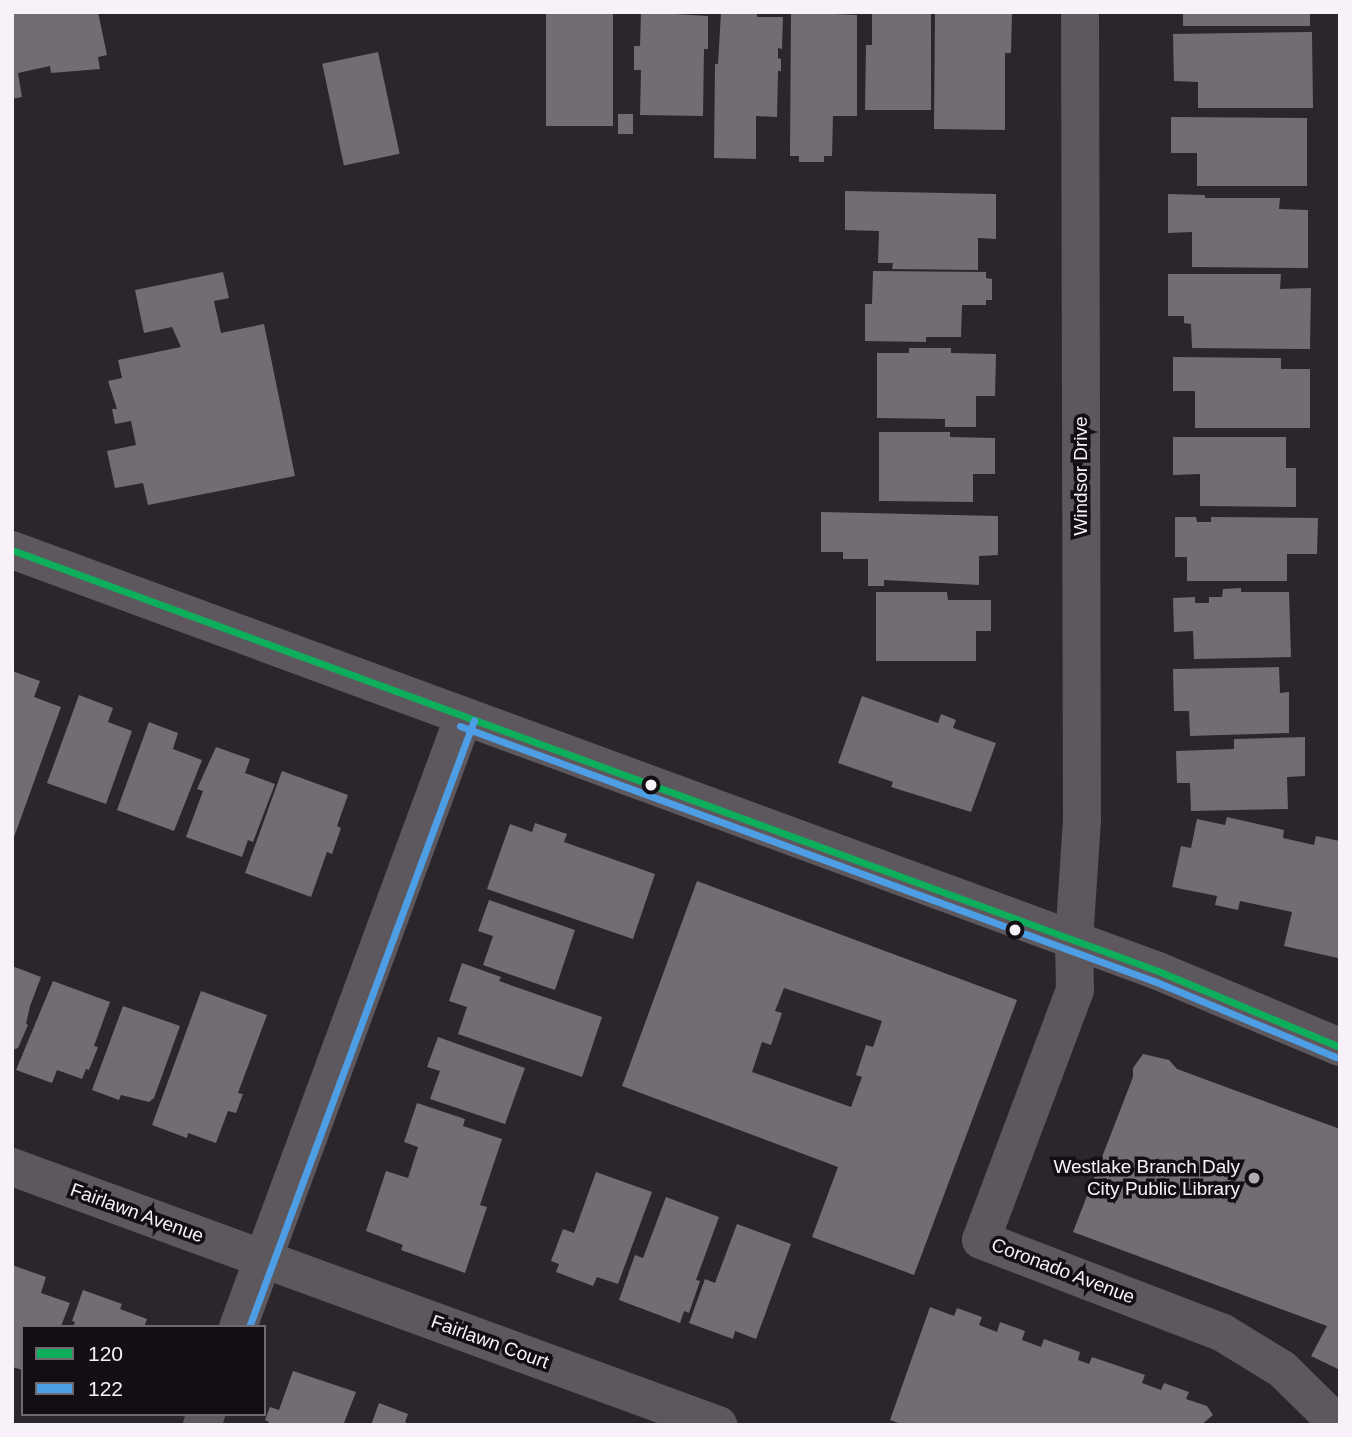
<!DOCTYPE html>
<style>
body{margin:0}
#map{position:relative;width:1352px;height:1437px;overflow:hidden;background:#2b252c;font-family:Helvetica,sans-serif}
div>[style]{position:absolute}
.building>*{inset:0;background:#726d73;transform-origin:0 0}
.minor>*{height:38px;margin:-19px;padding:0 19px;transform-origin:19px;border-radius:19px;background:#5d585d}
.tertiary>*{height:38px;margin:-19px;padding:0 19px;transform-origin:19px;border-radius:19px;background:#5d585d}
.bus-1>*{height:7px;margin:-3.5px;padding:0 3.5px;transform-origin:3.5px;border-radius:3.5px;background:#0daf5c}
.bus-2>*{height:7px;margin:-3.5px;padding:0 3.5px;transform-origin:3.5px;border-radius:3.5px;background:#4d9ee5}
.dots>*{width:19px;height:19px;translate:-50% -50%;box-sizing:border-box;border:4px solid #130e14;border-radius:50%}
span{translate:-50% -50%;white-space:nowrap;text-align:center;line-height:1.15;-webkit-text-stroke:7px #130e14;paint-order:stroke}
.street-label{font-size:19px;color:#f9f1f9}
.poi-label{font-size:19px;color:#f9f1f9}
.right{translate:-100% -50%;text-align:right}
.frame{position:absolute;inset:0;border:14px solid #f9f1f9;pointer-events:none}
.legend{position:absolute;left:21px;top:1325px;width:245px;height:91px;box-sizing:border-box;background:#130e14;border:2px solid #6f6970;margin:0;padding:9px 12px;list-style:none;font-size:21px;color:#f9f1f9}
.legend li{display:flex;align-items:center;gap:14px;height:35px}
.legend b{width:35px;border:2px solid #6f6970}
</style>
<div id="map">
<div class="building">
<i style="clip-path:polygon(12px 12px,98px 12px,107px 55px,98px 57px,100px 69px,51px 73px,50px 66px,18px 73px,22px 97px,12px 99px)"></i>
<i style="left:546px;top:12px;width:67px;height:114px"></i>
<i style="clip-path:polygon(641px 12px,708px 16px,708px 49px,704px 49px,703px 116px,640px 115px,641px 70px,634px 70px,634px 46px,640px 46px)"></i>
<i style="clip-path:polygon(721px 12px,757px 12px,757px 17px,783px 17px,782px 49px,778px 48px,778px 58px,781px 59px,781px 71px,778px 71px,777px 117px,756px 116px,756px 159px,714px 158px,715px 64px,718px 64px)"></i>
<i style="clip-path:polygon(791px 12px,857px 15px,857px 116px,833px 116px,832px 156px,824px 156px,824px 162px,799px 162px,799px 156px,790px 156px)"></i>
<i style="clip-path:polygon(872px 12px,931px 12px,931px 110px,865px 110px,866px 45px,872px 45px)"></i>
<i style="clip-path:polygon(935px 12px,1012px 12px,1011px 53px,1005px 53px,1005px 130px,934px 129px)"></i>
<i style="left:1183px;top:12px;width:127px;height:14px"></i>
<i style="clip-path:polygon(1312px 32px,1313px 108px,1198px 108px,1198px 82px,1174px 81px,1173px 34px)"></i>
<i style="left:378px;top:52px;width:104px;height:57px;rotate:78deg"></i>
<i style="left:618px;top:114px;width:15px;height:20px"></i>
<i style="clip-path:polygon(1171px 117px,1307px 118px,1307px 186px,1197px 186px,1197px 153px,1171px 153px)"></i>
<i style="clip-path:polygon(845px 191px,996px 194px,996px 239px,978px 238px,978px 270px,892px 269px,893px 263px,878px 263px,879px 231px,845px 230px)"></i>
<i style="clip-path:polygon(1168px 194px,1205px 195px,1205px 198px,1280px 198px,1279px 209px,1308px 210px,1308px 268px,1192px 267px,1192px 232px,1168px 233px)"></i>
<i style="clip-path:polygon(873px 271px,986px 272px,986px 278px,992px 279px,992px 300px,986px 300px,986px 305px,962px 305px,961px 337px,926px 337px,926px 342px,865px 341px,865px 304px,872px 304px)"></i>
<i style="clip-path:polygon(223px 272px,229px 298px,214px 301px,221px 333px,264px 324px,295px 476px,148px 505px,143px 483px,115px 488px,107px 451px,136px 445px,131px 421px,115px 424px,112px 409px,117px 409px,108px 381px,122px 378px,118px 360px,181px 347px,172px 327px,144px 333px,135px 290px)"></i>
<i style="clip-path:polygon(1168px 274px,1281px 274px,1280px 289px,1311px 288px,1310px 349px,1192px 348px,1191px 324px,1184px 323px,1184px 316px,1168px 316px)"></i>
<i style="clip-path:polygon(909px 348px,951px 348px,951px 353px,996px 354px,995px 396px,976px 396px,976px 427px,945px 427px,945px 419px,877px 418px,877px 353px,909px 353px)"></i>
<i style="clip-path:polygon(1173px 357px,1281px 358px,1281px 369px,1310px 369px,1310px 428px,1195px 428px,1195px 391px,1173px 391px)"></i>
<i style="clip-path:polygon(879px 432px,950px 432px,950px 437px,995px 438px,995px 474px,973px 474px,973px 502px,879px 501px)"></i>
<i style="clip-path:polygon(1173px 437px,1286px 437px,1286px 468px,1296px 468px,1296px 507px,1200px 506px,1200px 474px,1173px 475px)"></i>
<i style="clip-path:polygon(821px 512px,998px 516px,998px 555px,979px 556px,979px 585px,884px 580px,884px 586px,868px 586px,868px 559px,843px 559px,843px 552px,821px 552px)"></i>
<i style="clip-path:polygon(1175px 517px,1196px 517px,1197px 522px,1211px 522px,1211px 517px,1318px 518px,1317px 554px,1287px 554px,1287px 581px,1187px 581px,1187px 557px,1175px 557px)"></i>
<i style="clip-path:polygon(1241px 588px,1241px 592px,1289px 592px,1291px 657px,1194px 659px,1193px 631px,1174px 632px,1173px 598px,1195px 597px,1195px 603px,1209px 603px,1209px 597px,1222px 597px,1223px 589px)"></i>
<i style="clip-path:polygon(876px 592px,947px 592px,948px 600px,991px 600px,991px 631px,976px 631px,976px 661px,876px 661px)"></i>
<i style="clip-path:polygon(1279px 667px,1280px 693px,1289px 692px,1289px 733px,1190px 736px,1189px 711px,1174px 711px,1173px 669px)"></i>
<i style="clip-path:polygon(12px 671px,40px 681px,34px 697px,61px 707px,13px 840px)"></i>
<i style="clip-path:polygon(79px 695px,113px 708px,108px 722px,132px 731px,106px 804px,47px 783px)"></i>
<i style="clip-path:polygon(862px 696px,938px 723px,941px 714px,956px 720px,953px 728px,996px 743px,971px 812px,891px 787px,893px 782px,838px 763px)"></i>
<i style="clip-path:polygon(149px 722px,178px 733px,173px 749px,202px 760px,174px 831px,117px 810px)"></i>
<i style="clip-path:polygon(1305px 737px,1305px 776px,1287px 777px,1288px 809px,1191px 811px,1190px 783px,1177px 783px,1176px 751px,1234px 749px,1234px 739px)"></i>
<i style="clip-path:polygon(216px 747px,250px 759px,245px 773px,275px 784px,253px 842px,248px 840px,242px 857px,186px 837px,203px 791px,197px 789px)"></i>
<i style="clip-path:polygon(282px 771px,348px 795px,337px 826px,341px 828px,332px 854px,327px 852px,311px 897px,245px 873px)"></i>
<i style="clip-path:polygon(1227px 817px,1284px 830px,1283px 838px,1314px 845px,1316px 836px,1340px 841px,1338px 958px,1284px 946px,1292px 912px,1240px 901px,1238px 910px,1215px 905px,1217px 896px,1172px 887px,1181px 846px,1191px 848px,1197px 819px,1225px 825px)"></i>
<i style="clip-path:polygon(535px 823px,567px 834px,564px 842px,655px 874px,633px 939px,487px 889px,510px 824px,532px 832px)"></i>
<i style="clip-path:polygon(evenodd,697px 881px,1017px 1000px,914px 1275px,812px 1237px,838px 1167px,622px 1086px,697px 881px,784px 988px,882px 1021px,873px 1047px,866px 1045px,856px 1075px,862px 1077px,851px 1107px,752px 1072px,762px 1042px,771px 1045px,782px 1013px,775px 1011px,784px 988px)"></i>
<i style="clip-path:polygon(489px 900px,575px 930px,555px 990px,483px 965px,493px 936px,478px 931px)"></i>
<i style="clip-path:polygon(462px 963px,501px 977px,499px 981px,602px 1017px,582px 1077px,458px 1034px,467px 1007px,449px 1001px)"></i>
<i style="clip-path:polygon(12px 966px,41px 977px,30px 1006px,26px 1024px,28px 1025px,18px 1048px,12px 1050px)"></i>
<i style="clip-path:polygon(53px 981px,110px 1002px,94px 1046px,98px 1047px,89px 1070px,86px 1069px,82px 1079px,57px 1070px,52px 1083px,16px 1070px)"></i>
<i style="clip-path:polygon(201px 991px,267px 1015px,238px 1093px,243px 1094px,236px 1113px,228px 1111px,216px 1143px,188px 1133px,187px 1138px,152px 1125px)"></i>
<i style="clip-path:polygon(123px 1006px,180px 1026px,154px 1098px,149px 1102px,121px 1095px,119px 1100px,92px 1090px)"></i>
<i style="clip-path:polygon(438px 1037px,525px 1068px,505px 1124px,430px 1099px,440px 1071px,427px 1067px)"></i>
<i style="clip-path:polygon(1143px 1054px,1169px 1060px,1177px 1069px,1340px 1129px,1340px 1370px,1311px 1356px,1327px 1326px,1073px 1232px,1133px 1077px,1133px 1068px)"></i>
<i style="clip-path:polygon(417px 1103px,465px 1119px,463px 1126px,502px 1139px,480px 1205px,487px 1207px,465px 1273px,401px 1250px,403px 1245px,366px 1231px,386px 1171px,408px 1178px,418px 1147px,404px 1142px)"></i>
<i style="clip-path:polygon(596px 1172px,652px 1192px,618px 1284px,597px 1277px,593px 1286px,556px 1272px,559px 1264px,551px 1261px,563px 1229px,574px 1233px)"></i>
<i style="clip-path:polygon(666px 1197px,719px 1217px,696px 1280px,700px 1281px,689px 1313px,684px 1311px,680px 1323px,619px 1300px,635px 1255px,643px 1258px)"></i>
<i style="clip-path:polygon(737px 1224px,791px 1244px,756px 1339px,735px 1331px,733px 1339px,689px 1323px,705px 1279px,715px 1283px)"></i>
<i style="clip-path:polygon(12px 1265px,46px 1277px,41px 1293px,70px 1303px,61px 1326px,23px 1327px,23px 1370px,12px 1367px)"></i>
<i style="clip-path:polygon(83px 1290px,122px 1304px,120px 1309px,147px 1319px,144px 1327px,73px 1327px,75px 1322px,72px 1321px)"></i>
<i style="clip-path:polygon(930px 1307px,954px 1316px,957px 1308px,982px 1317px,979px 1325px,997px 1332px,1000px 1322px,1025px 1331px,1022px 1340px,1041px 1347px,1044px 1339px,1080px 1352px,1078px 1360px,1089px 1364px,1092px 1357px,1145px 1375px,1142px 1383px,1161px 1390px,1164px 1383px,1189px 1392px,1186px 1399px,1207px 1406px,1213px 1415px,1201px 1425px,904px 1425px,890px 1420px)"></i>
<i style="clip-path:polygon(293px 1371px,356px 1392px,344px 1423px,268px 1425px,269px 1422px,265px 1420px,270px 1407px,279px 1410px)"></i>
<i style="clip-path:polygon(379px 1403px,408px 1414px,405px 1422px,412px 1425px,371px 1425px)"></i>
</div>
<div class="minor">
<i style="left:1080px;top:12px;width:808px;rotate:89.86deg"></i>
<i style="left:1082px;top:820px;width:120px;rotate:93.8deg"></i>
<i style="left:1074px;top:940px;width:50px;rotate:88.9deg"></i>
<i style="left:1075px;top:990px;width:267px;rotate:110.6deg"></i>
<i style="left:981px;top:1240px;width:259px;rotate:21deg"></i>
<i style="left:1223px;top:1333px;width:69px;rotate:31.4deg"></i>
<i style="left:1282px;top:1369px;width:80px;rotate:44.5deg"></i>
<i style="left:12px;top:1167px;width:752px;rotate:20.07deg"></i>
<i style="left:238px;top:1327px;width:651px;rotate:-69.7deg"></i>
<i style="left:202px;top:1425px;width:12px;rotate:-70deg"></i>
</div>
<div class="tertiary">
<i style="left:12px;top:550px;width:1221px;rotate:20.17deg"></i>
<i style="left:1158px;top:971px;width:197px;rotate:22.7deg"></i>
</div>
<div class="bus-1">
<i style="left:12px;top:550px;width:1221px;rotate:20.17deg"></i>
<i style="left:1158px;top:971px;width:197px;rotate:22.7deg"></i>
</div>
<div class="bus-2">
<i style="left:460px;top:726px;width:739px;rotate:20.18deg"></i>
<i style="left:1154px;top:981px;width:197px;rotate:22.7deg"></i>
<i style="left:249px;top:1327px;width:647px;rotate:-69.66deg"></i>
</div>
<div class="dots">
<i style="left:651px;top:785px;background:#f9f1f9"></i>
<i style="left:1015px;top:930px;background:#f9f1f9"></i>
<i style="left:1254px;top:1178px;background:#b1aab1"></i>
</div>
<div class="street-label">
<span style="left:1081px;top:476px;rotate:-90deg">Windsor Drive</span>
<span style="left:137px;top:1213px;rotate:20deg">Fairlawn Avenue</span>
<span style="left:1063px;top:1271px;rotate:21deg">Coronado Avenue</span>
<span style="left:490px;top:1342px;rotate:20deg">Fairlawn Court</span>
</div>
<div class="poi-label">
<span class="right" style="left:1240px;top:1178px">Westlake Branch Daly<br>City Public Library</span>
</div>
<div class="frame"></div>
<ul class="legend">
<li><b style="height:9px;background:#0daf5c"></b>120</li>
<li><b style="height:9px;background:#4d9ee5"></b>122</li>
</ul>
</div>
